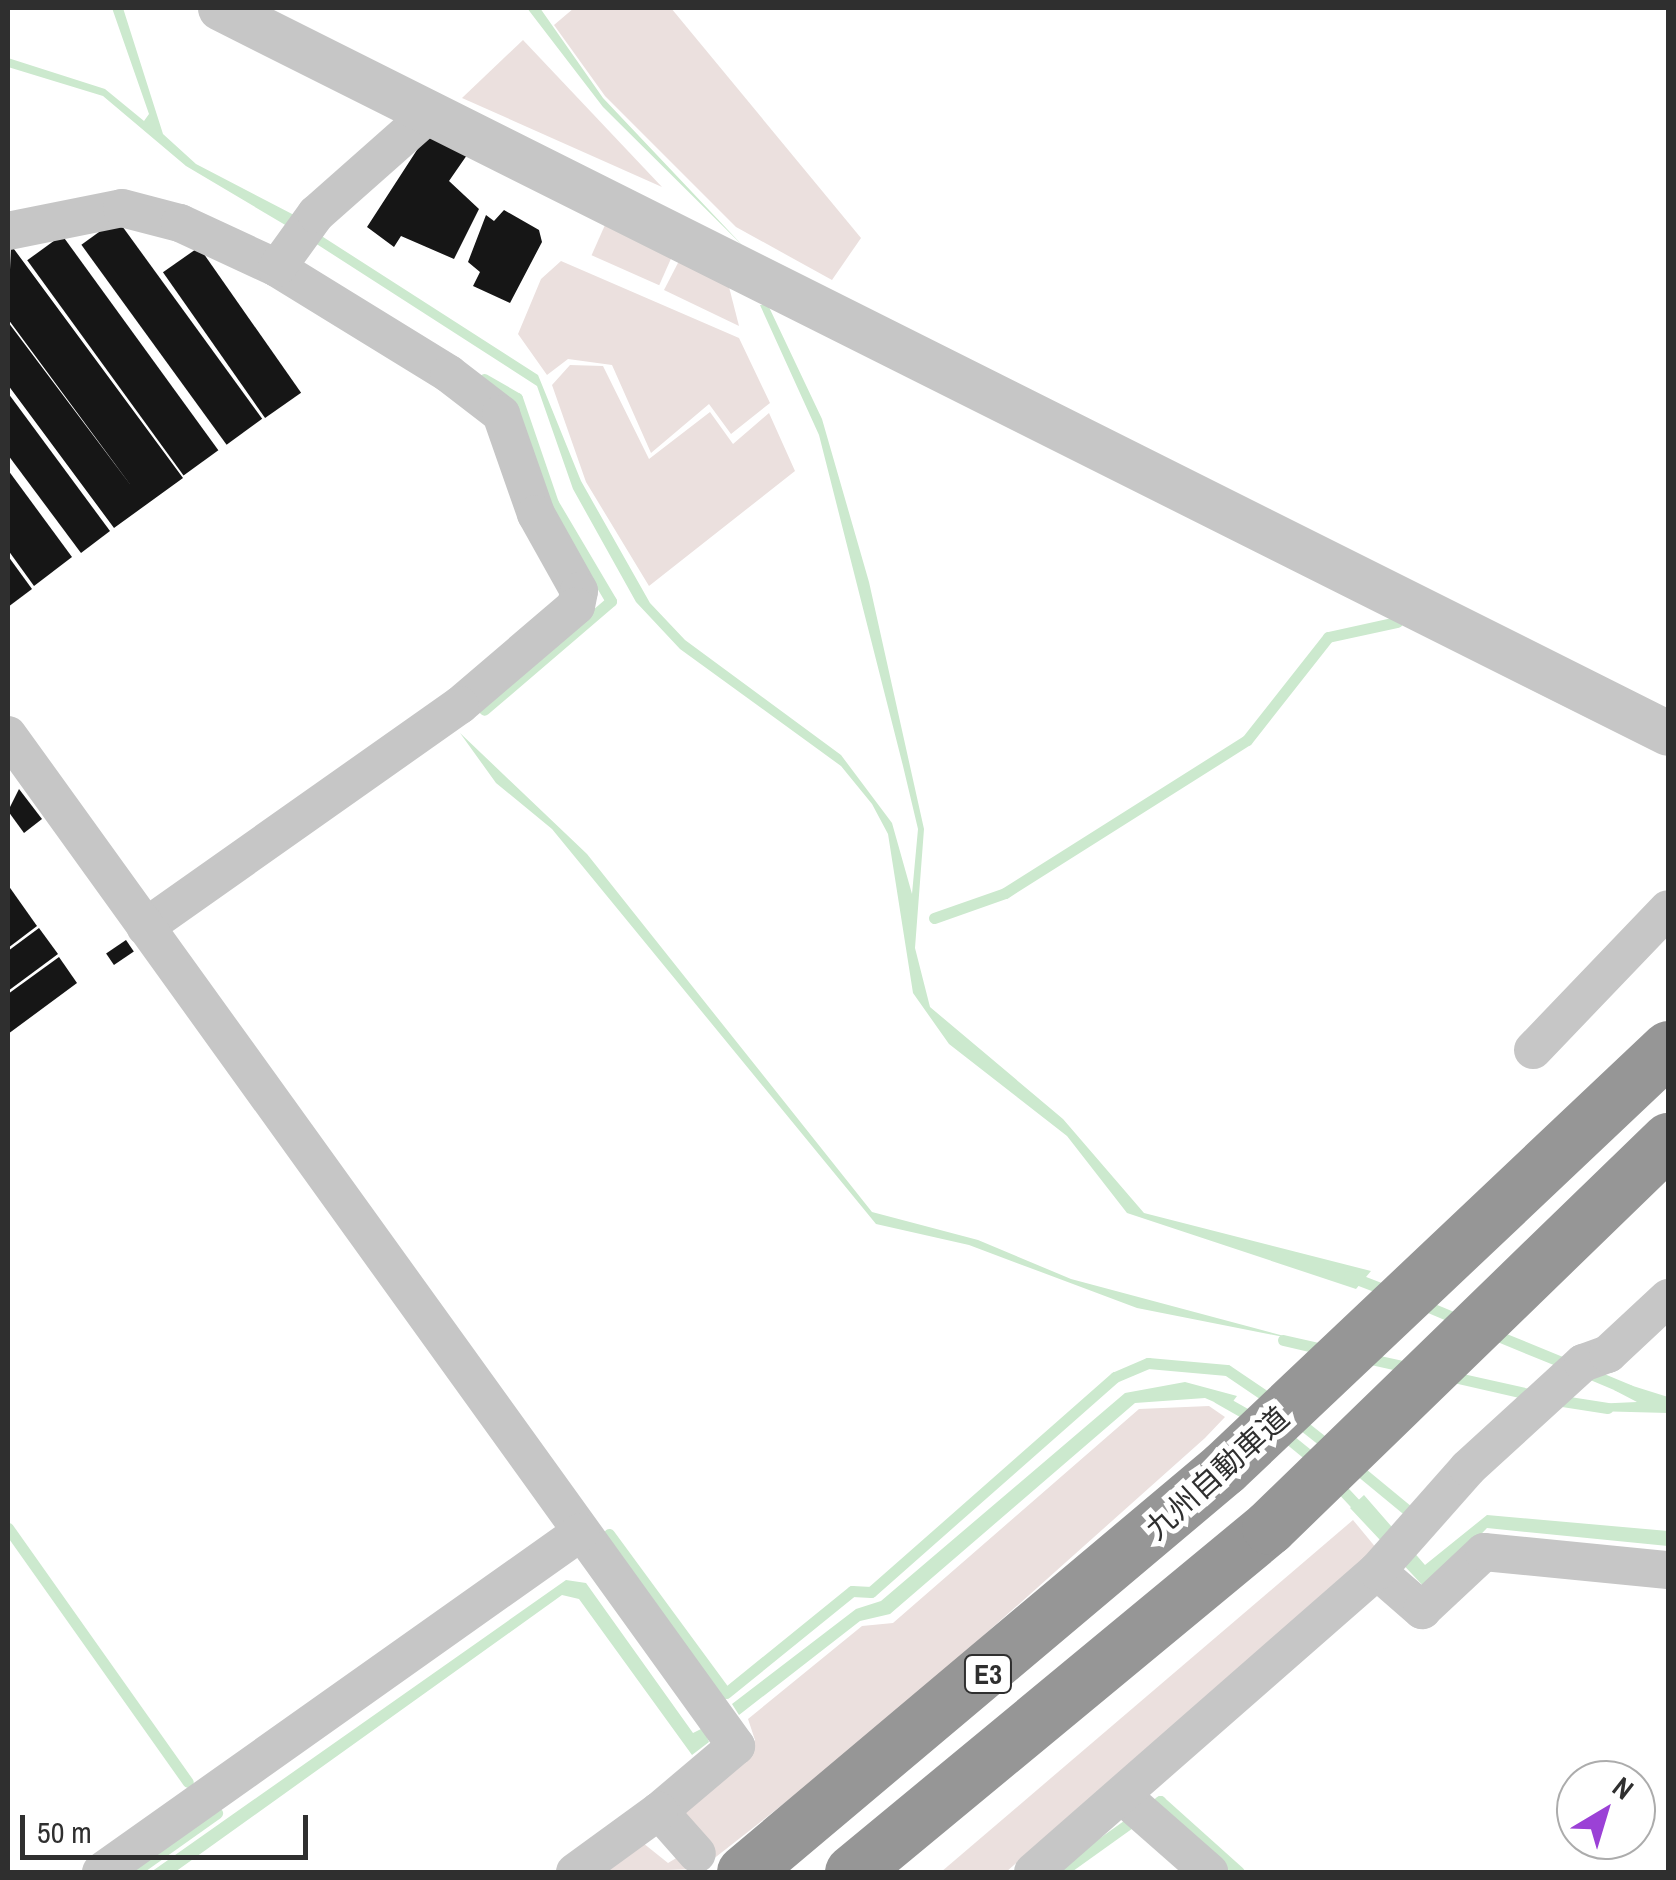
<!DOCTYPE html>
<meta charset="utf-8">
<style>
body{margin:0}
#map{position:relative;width:1676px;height:1880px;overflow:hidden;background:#fff;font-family:"Archivo Narrow","Noto Sans JP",sans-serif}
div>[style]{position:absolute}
.green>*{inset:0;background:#ebe0de;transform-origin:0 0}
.water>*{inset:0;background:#cce9ce}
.stream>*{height:11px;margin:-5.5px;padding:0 5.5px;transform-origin:5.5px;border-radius:5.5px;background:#cce9ce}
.building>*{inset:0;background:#161616;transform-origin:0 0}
.minor>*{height:38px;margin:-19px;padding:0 19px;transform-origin:19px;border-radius:19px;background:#c6c6c6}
.tertiary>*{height:45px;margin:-22.5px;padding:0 22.5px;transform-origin:22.5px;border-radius:22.5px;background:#c6c6c6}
.motorway>*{height:55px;margin:-27.5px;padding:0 27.5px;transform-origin:27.5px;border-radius:27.5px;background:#969696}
span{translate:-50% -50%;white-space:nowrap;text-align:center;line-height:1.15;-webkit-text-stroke:10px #fff;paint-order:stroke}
.shield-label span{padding:2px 8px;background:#fff;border:2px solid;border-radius:8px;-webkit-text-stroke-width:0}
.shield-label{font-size:28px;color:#2f2f2f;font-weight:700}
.street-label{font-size:30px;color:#2f2f2f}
.frame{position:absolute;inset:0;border:10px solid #2f2f2f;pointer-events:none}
.north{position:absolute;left:1556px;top:1760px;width:100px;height:100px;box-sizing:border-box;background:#fff;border:2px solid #acacac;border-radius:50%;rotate:38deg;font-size:28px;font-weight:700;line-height:40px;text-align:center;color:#2f2f2f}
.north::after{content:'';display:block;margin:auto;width:35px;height:45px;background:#9b41d6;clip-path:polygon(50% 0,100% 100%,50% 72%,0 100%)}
.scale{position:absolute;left:20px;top:1815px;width:288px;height:45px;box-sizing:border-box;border:5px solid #2f2f2f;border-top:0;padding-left:12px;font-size:30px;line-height:35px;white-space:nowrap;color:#2f2f2f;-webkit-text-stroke:8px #fff;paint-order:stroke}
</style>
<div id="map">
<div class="green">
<i style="clip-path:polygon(574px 8px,671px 8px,861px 238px,832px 280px,736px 227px,605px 96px,554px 25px)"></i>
<i style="clip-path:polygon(523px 40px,662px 187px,462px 98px)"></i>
<i style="left:605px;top:225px;width:74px;height:33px;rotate:24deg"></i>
<i style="clip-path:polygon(680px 259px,729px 287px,739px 326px,664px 290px)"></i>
<i style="clip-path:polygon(561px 261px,739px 338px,770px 403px,731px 434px,709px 404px,651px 453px,612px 365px,568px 359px,547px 375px,518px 334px,541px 279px)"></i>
<i style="clip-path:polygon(570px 365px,603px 366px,649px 459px,710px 412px,733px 444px,769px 413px,795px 471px,649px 586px,586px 482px,552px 385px)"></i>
<i style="clip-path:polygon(1209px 1406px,1225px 1417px,1205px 1438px,880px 1728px,712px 1860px,672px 1816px,755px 1740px,748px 1719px,862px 1626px,893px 1623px,1139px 1409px)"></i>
<i style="clip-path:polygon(1353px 1520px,1377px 1549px,1006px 1872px,941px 1872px)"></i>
<i style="clip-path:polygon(643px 1843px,668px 1863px,683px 1854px,698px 1869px,604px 1872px)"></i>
</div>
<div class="water">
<i style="clip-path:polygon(112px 8px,123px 8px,163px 134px,196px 164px,294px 215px,287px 226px,186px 166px,103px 96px,8px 67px,8px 58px,105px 89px,144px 121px,149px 114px)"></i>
<i style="clip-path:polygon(527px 8px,540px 8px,603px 98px,744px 247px,603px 107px)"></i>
<i style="clip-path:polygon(320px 235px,538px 375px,581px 481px,650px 603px,685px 640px,841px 755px,892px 823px,912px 894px,918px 829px,903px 766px,819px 435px,760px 305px,768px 305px,822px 419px,869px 582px,924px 829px,915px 948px,930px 1007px,1063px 1119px,1144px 1213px,1371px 1271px,1356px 1289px,1127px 1213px,1067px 1136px,949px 1044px,913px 993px,888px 834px,872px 804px,841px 766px,680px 649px,636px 602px,573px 489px,537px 386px,315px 243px)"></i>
<i style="clip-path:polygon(460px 733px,587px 854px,872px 1212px,978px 1240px,1071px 1279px,1299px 1340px,1137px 1308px,969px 1245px,876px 1224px,552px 829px,496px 783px)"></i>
<i style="clip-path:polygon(1617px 1381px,1668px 1397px,1668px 1413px,1593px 1411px,1593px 1404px,1637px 1402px,1614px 1390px)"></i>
<i style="clip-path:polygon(1185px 1382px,1237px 1396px,1228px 1408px,1205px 1398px,1135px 1403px,890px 1614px,860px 1621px,739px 1715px,732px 1704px,856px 1609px,881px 1601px,1125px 1393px)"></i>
<i style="clip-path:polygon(1364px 1495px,1425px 1565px,1487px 1515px,1668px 1531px,1668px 1546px,1487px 1528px,1427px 1590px,1350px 1508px)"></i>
<i style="clip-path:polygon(566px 1580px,586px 1583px,693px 1733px,703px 1728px,709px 1742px,692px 1755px,579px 1599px,562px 1595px,175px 1872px,151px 1872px)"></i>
</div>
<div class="stream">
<i style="left:484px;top:379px;width:38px;rotate:30deg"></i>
<i style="left:517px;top:398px;width:111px;rotate:71.1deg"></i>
<i style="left:553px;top:503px;width:114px;rotate:59.4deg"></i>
<i style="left:611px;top:601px;width:167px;rotate:139.4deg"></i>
<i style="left:934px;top:918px;width:75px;rotate:-19.4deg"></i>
<i style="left:1005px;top:893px;width:286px;rotate:-32.3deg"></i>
<i style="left:1247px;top:740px;width:131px;rotate:-51.8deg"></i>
<i style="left:1328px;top:637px;width:71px;rotate:-12.3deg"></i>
<i style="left:1349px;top:1276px;width:42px;rotate:21deg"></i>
<i style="left:1419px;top:1303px;width:47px;rotate:22.7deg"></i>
<i style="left:1493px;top:1334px;width:82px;rotate:22.2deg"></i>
<i style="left:1283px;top:1340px;width:41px;rotate:12.7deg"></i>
<i style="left:1366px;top:1358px;width:46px;rotate:12.5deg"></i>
<i style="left:1586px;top:1372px;width:47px;rotate:22.7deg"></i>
<i style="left:1449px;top:1376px;width:91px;rotate:12.7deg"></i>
<i style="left:1218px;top:1398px;width:43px;rotate:29.6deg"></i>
<i style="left:1556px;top:1400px;width:52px;rotate:8.9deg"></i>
<i style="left:1296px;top:1420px;width:42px;rotate:38.2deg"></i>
<i style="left:1284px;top:1435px;width:41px;rotate:39.1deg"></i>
<i style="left:1355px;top:1467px;width:66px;rotate:39.5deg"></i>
<i style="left:1335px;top:1482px;width:41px;rotate:47deg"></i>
<i style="left:8px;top:1528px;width:311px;rotate:54.7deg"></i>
<i style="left:609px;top:1534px;width:197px;rotate:53.7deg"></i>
<i style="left:726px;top:1693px;width:162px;rotate:-39deg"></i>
<i style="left:852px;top:1591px;width:19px;rotate:3deg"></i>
<i style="left:871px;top:1592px;width:325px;rotate:-41.4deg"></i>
<i style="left:1115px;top:1377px;width:36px;rotate:-23deg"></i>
<i style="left:1148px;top:1363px;width:79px;rotate:5.1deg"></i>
<i style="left:1227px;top:1370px;width:57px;rotate:34.2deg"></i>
<i style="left:134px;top:1872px;width:102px;rotate:-35.4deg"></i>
<i style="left:1061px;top:1872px;width:122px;rotate:-35.6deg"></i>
<i style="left:1160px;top:1801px;width:106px;rotate:41.9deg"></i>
</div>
<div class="building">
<i style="clip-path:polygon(426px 136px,467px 155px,449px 181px,479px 209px,454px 259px,401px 236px,394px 247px,367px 227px)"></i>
<i style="clip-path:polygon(504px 210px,539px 230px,542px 242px,510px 303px,473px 286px,480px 272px,468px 262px,486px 215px,494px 221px)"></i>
<i style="left:117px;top:219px;width:247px;height:44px;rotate:54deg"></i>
<i style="left:62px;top:235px;width:266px;height:43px;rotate:54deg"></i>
<i style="clip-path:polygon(11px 245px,183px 478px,114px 528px,8px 385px,8px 322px,132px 487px,8px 319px)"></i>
<i style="left:199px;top:247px;width:178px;height:44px;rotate:55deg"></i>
<i style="clip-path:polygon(8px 393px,110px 531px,81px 553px,8px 455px)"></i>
<i style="clip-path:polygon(8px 470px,72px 557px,34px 586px,8px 550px)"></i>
<i style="clip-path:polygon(8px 556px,32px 589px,8px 607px)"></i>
<i style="clip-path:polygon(19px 789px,42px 819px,24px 833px,8px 811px)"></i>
<i style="clip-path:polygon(8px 885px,37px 926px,8px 948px)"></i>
<i style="clip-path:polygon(39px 928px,58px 954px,8px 991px,8px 951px)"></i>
<i style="left:126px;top:940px;width:14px;height:24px;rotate:56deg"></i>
<i style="clip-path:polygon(59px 957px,77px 983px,8px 1034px,8px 994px)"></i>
</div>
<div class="minor">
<i style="left:8px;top:231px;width:116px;rotate:-11.4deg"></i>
<i style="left:122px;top:208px;width:60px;rotate:14.5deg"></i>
<i style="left:180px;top:223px;width:107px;rotate:24.9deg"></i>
<i style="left:277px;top:268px;width:202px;rotate:31.6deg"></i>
<i style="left:449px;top:374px;width:66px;rotate:37.6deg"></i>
<i style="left:501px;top:414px;width:106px;rotate:70.7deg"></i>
<i style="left:536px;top:514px;width:88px;rotate:60.8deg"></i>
<i style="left:579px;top:591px;width:15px;rotate:101deg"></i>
<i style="left:576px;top:606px;width:153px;rotate:139.5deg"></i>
<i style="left:460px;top:705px;width:385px;rotate:144.8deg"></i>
<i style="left:277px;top:268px;width:67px;rotate:-54.2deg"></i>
<i style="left:316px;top:214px;width:152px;rotate:-41.5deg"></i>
<i style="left:8px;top:735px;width:1246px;rotate:54.24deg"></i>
<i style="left:736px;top:1746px;width:101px;rotate:139.8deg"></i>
<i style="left:659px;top:1811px;width:57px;rotate:48.5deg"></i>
<i style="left:1533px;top:1050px;width:195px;rotate:-46.2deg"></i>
<i style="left:1377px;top:1571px;width:60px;rotate:40.9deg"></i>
<i style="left:1422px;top:1610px;width:85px;rotate:-43.1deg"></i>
<i style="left:1484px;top:1552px;width:185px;rotate:5.6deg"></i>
<i style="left:1126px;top:1799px;width:111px;rotate:41.3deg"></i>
<i style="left:101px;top:1872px;width:588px;rotate:-35.31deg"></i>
<i style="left:575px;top:1872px;width:104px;rotate:-36deg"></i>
<i style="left:1033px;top:1872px;width:457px;rotate:-41.2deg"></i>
<i style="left:1377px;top:1571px;width:137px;rotate:-48.5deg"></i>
<i style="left:1468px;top:1468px;width:156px;rotate:-42.4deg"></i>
<i style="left:1583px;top:1363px;width:27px;rotate:-20deg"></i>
<i style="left:1608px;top:1354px;width:82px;rotate:-43deg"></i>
</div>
<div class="tertiary">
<i style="left:220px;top:8px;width:1619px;rotate:26.6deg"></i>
</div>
<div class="motorway">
<i style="left:744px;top:1872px;width:627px;rotate:-40.09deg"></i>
<i style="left:1224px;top:1468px;width:611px;rotate:-43.41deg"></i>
<i style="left:852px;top:1872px;width:541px;rotate:-39.6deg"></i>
<i style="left:1269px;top:1527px;width:556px;rotate:-44.13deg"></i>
</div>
<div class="shield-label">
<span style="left:988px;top:1674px">E3</span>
</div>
<div class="street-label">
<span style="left:1217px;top:1473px;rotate:-42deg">九州自動車道</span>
</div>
<div class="frame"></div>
<div class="north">N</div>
<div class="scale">50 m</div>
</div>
